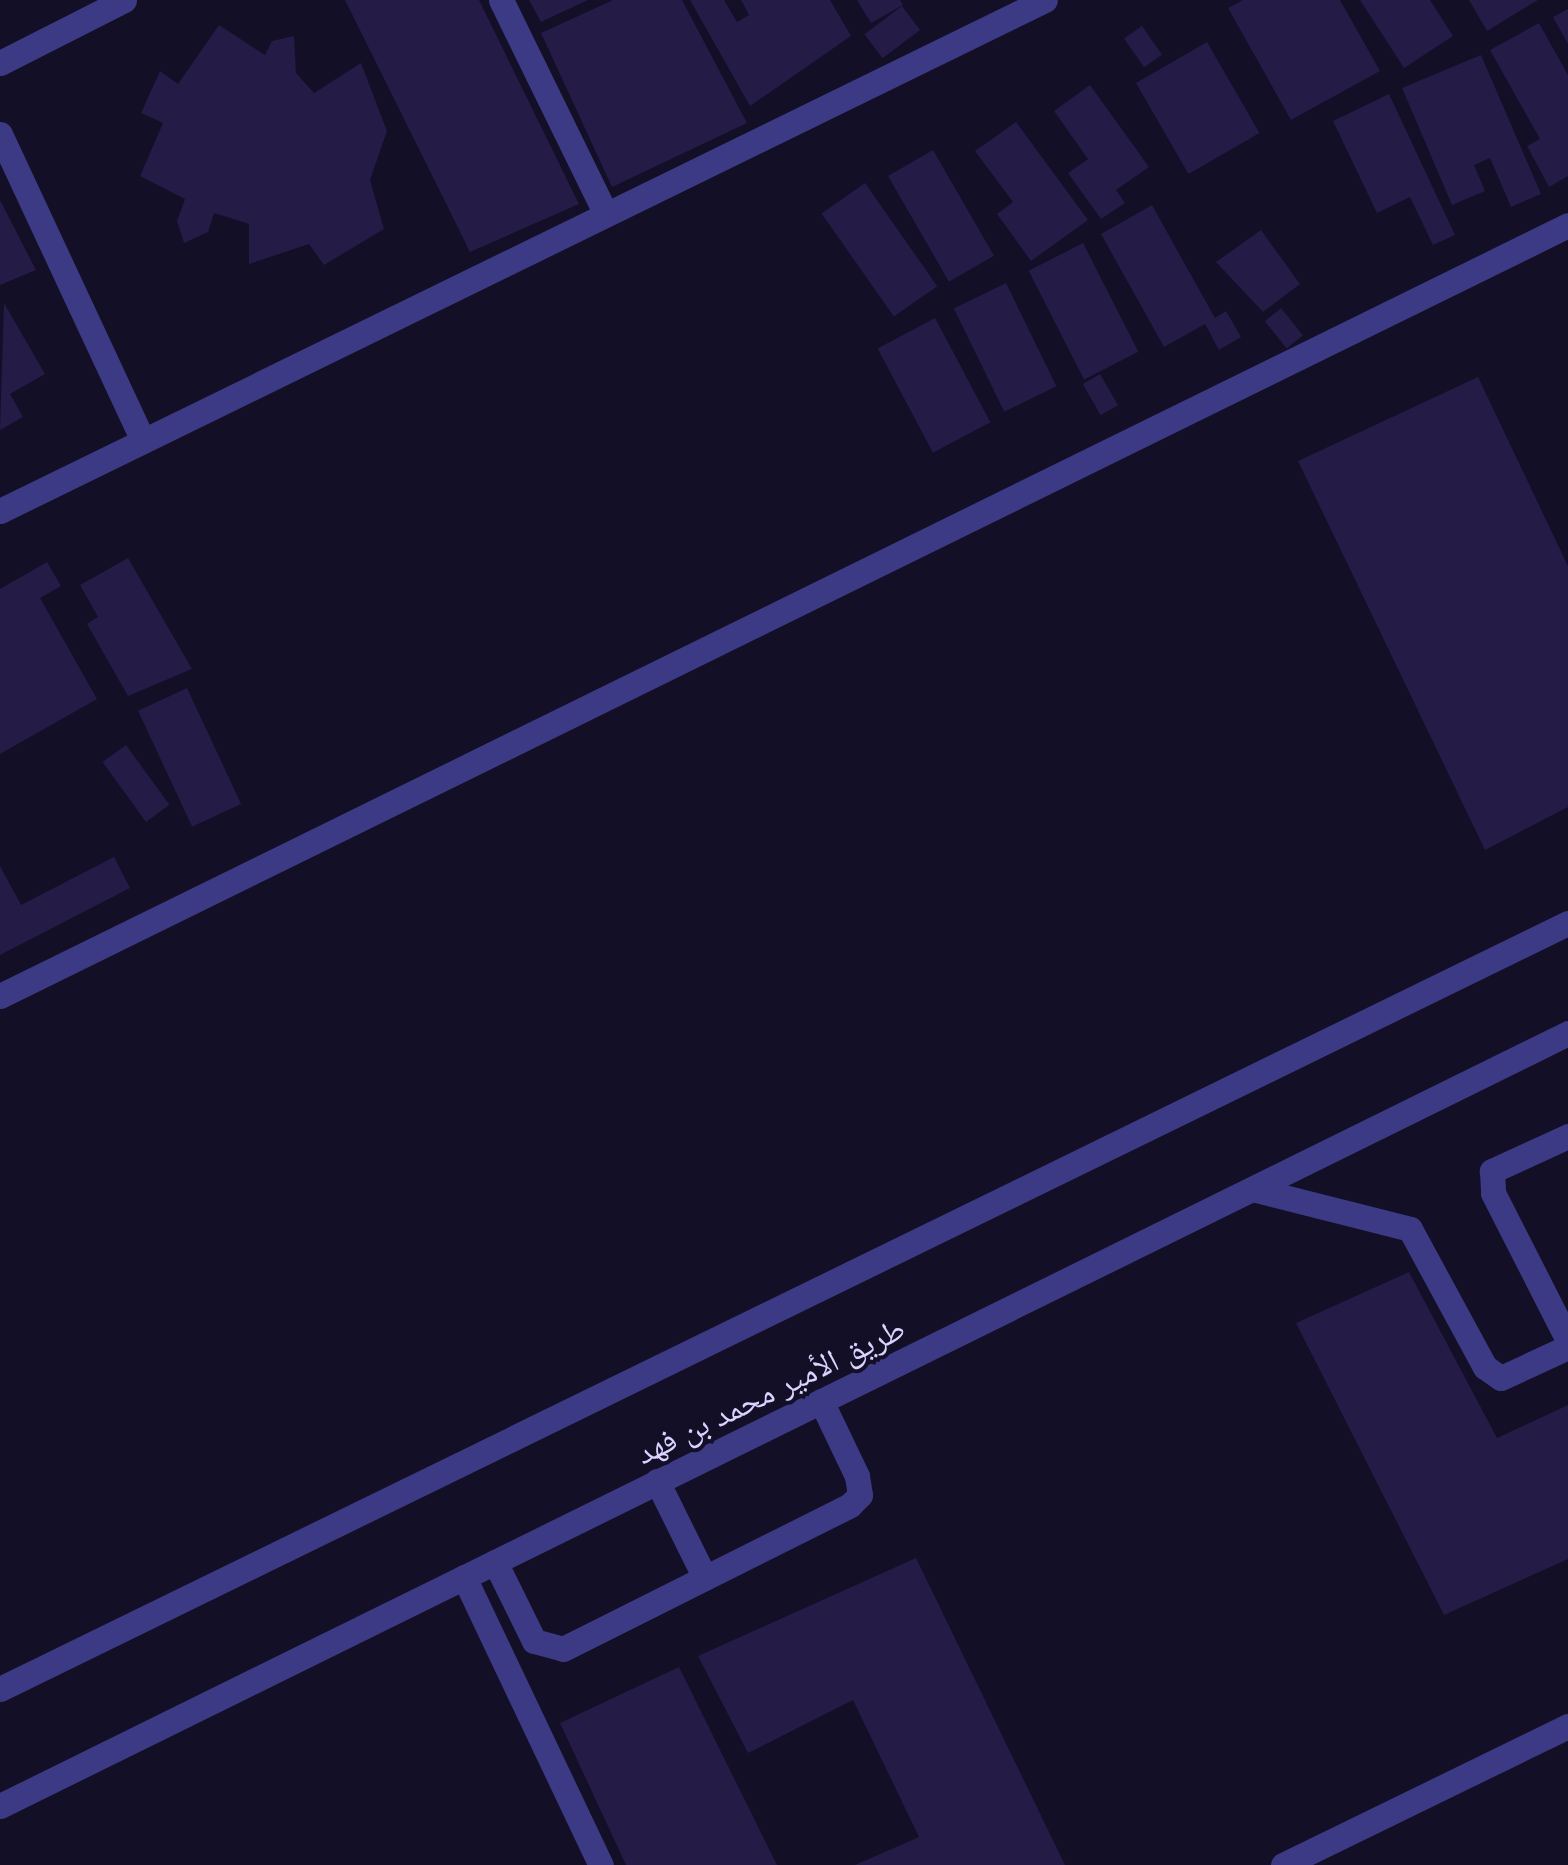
<!DOCTYPE html>
<meta charset="utf-8">
<style>
body{margin:0}
#map{position:relative;width:1568px;height:1865px;overflow:hidden;background:#130f26;font-family:"Open Sans","Noto Naskh Arabic",sans-serif}
div>[style]{position:absolute}
.building>*{inset:0;background:#241b47;transform-origin:0 0}
.minor>*{height:25px;margin:-12.5px;padding:0 12.5px;transform-origin:12.5px;border-radius:12.5px;background:#3d3a85}
span{translate:-50% -50%;white-space:nowrap;text-align:center;line-height:1.15;-webkit-text-stroke:8px #130f26;paint-order:stroke}
.street-label{font-size:32px;color:#d9d4ff}
</style>
<div id="map">
<div class="building">
<i style="clip-path:polygon(345px 0,479px 0,579px 204px,470px 252px)"></i>
<i style="clip-path:polygon(529px 0,588px 0,541px 22px)"></i>
<i style="clip-path:polygon(613px 0,682px 0,747px 123px,612px 187px,541px 33px)"></i>
<i style="clip-path:polygon(690px 0,724px 0,737px 22px,749px 15px,741px 0,830px 0,851px 36px,750px 106px)"></i>
<i style="clip-path:polygon(857px 0,900px 0,903px 5px,871px 23px)"></i>
<i style="clip-path:polygon(1243px 0,1340px 0,1380px 71px,1291px 120px,1228px 8px)"></i>
<i style="clip-path:polygon(1360px 0,1430px 0,1453px 36px,1404px 68px)"></i>
<i style="clip-path:polygon(1469px 0,1538px 0,1487px 31px)"></i>
<i style="left:902px;top:6px;width:30px;height:47px;rotate:53deg"></i>
<i style="clip-path:polygon(1568px 9px,1568px 44px,1553px 17px)"></i>
<i style="clip-path:polygon(1539px 23px,1568px 75px,1568px 176px,1549px 187px,1527px 146px,1540px 139px,1490px 50px)"></i>
<i style="clip-path:polygon(219px 25px,265px 55px,272px 41px,294px 36px,296px 73px,314px 93px,361px 63px,387px 131px,370px 180px,384px 229px,324px 265px,309px 244px,249px 264px,249px 224px,214px 213px,208px 232px,184px 243px,177px 221px,185px 199px,140px 176px,163px 123px,141px 113px,160px 71px,178px 84px)"></i>
<i style="left:1142px;top:26px;width:35px;height:22px;rotate:55deg"></i>
<i style="left:1207px;top:42px;width:105px;height:82px;rotate:60deg"></i>
<i style="clip-path:polygon(1481px 55px,1541px 194px,1511px 207px,1490px 158px,1474px 165px,1485px 191px,1452px 205px,1402px 88px)"></i>
<i style="clip-path:polygon(1090px 85px,1149px 167px,1116px 190px,1125px 203px,1101px 219px,1068px 173px,1088px 159px,1054px 111px)"></i>
<i style="clip-path:polygon(1389px 94px,1455px 235px,1433px 245px,1410px 197px,1377px 213px,1333px 121px)"></i>
<i style="clip-path:polygon(1016px 122px,1088px 220px,1031px 261px,997px 214px,1013px 202px,975px 151px)"></i>
<i style="left:933px;top:150px;width:122px;height:52px;rotate:60deg"></i>
<i style="left:865px;top:183px;width:126px;height:53px;rotate:55deg"></i>
<i style="clip-path:polygon(0 200px,36px 270px,0 285px)"></i>
<i style="clip-path:polygon(1152px 205px,1215px 318px,1226px 311px,1241px 337px,1219px 350px,1205px 324px,1164px 347px,1101px 234px)"></i>
<i style="clip-path:polygon(1261px 230px,1300px 284px,1263px 312px,1216px 262px)"></i>
<i style="left:1083px;top:243px;width:122px;height:61px;rotate:63deg"></i>
<i style="left:1006px;top:283px;width:115px;height:58px;rotate:64deg"></i>
<i style="clip-path:polygon(4px 303px,45px 374px,10px 394px,23px 417px,0 430px)"></i>
<i style="left:1281px;top:308px;width:35px;height:21px;rotate:51deg"></i>
<i style="left:935px;top:318px;width:118px;height:65px;rotate:62deg"></i>
<i style="left:1100px;top:374px;width:36px;height:20px;rotate:60deg"></i>
<i style="clip-path:polygon(1478px 377px,1568px 566px,1568px 807px,1485px 850px,1298px 461px)"></i>
<i style="clip-path:polygon(128px 558px,192px 669px,128px 696px,87px 624px,98px 617px,80px 585px)"></i>
<i style="clip-path:polygon(47px 562px,61px 586px,40px 598px,97px 699px,0 754px,0 589px)"></i>
<i style="left:187px;top:688px;width:128px;height:54px;rotate:65deg"></i>
<i style="left:126px;top:745px;width:74px;height:29px;rotate:54deg"></i>
<i style="clip-path:polygon(114px 857px,130px 888px,0 955px,0 866px,21px 905px)"></i>
<i style="clip-path:polygon(1409px 1272px,1497px 1438px,1568px 1405px,1568px 1559px,1444px 1615px,1296px 1323px)"></i>
<i style="clip-path:polygon(916px 1558px,1065px 1865px,855px 1865px,919px 1837px,853px 1700px,748px 1753px,698px 1656px)"></i>
<i style="clip-path:polygon(679px 1667px,777px 1865px,626px 1865px,560px 1723px)"></i>
</div>
<div class="minor">
<i style="left:501px;top:0;width:238px;rotate:63.9deg"></i>
<i style="left:0;top:63px;width:139px;rotate:-26.9deg"></i>
<i style="left:0;top:134px;width:338px;rotate:65deg"></i>
<i style="left:0;top:511px;width:1163px;rotate:-26.06deg"></i>
<i style="left:0;top:996px;width:1747px;rotate:-26.18deg"></i>
<i style="left:1568px;top:1136px;width:84px;rotate:155.3deg"></i>
<i style="left:1492px;top:1171px;width:22px;rotate:87deg"></i>
<i style="left:1493px;top:1193px;width:165px;rotate:63deg"></i>
<i style="left:1252px;top:1189px;width:163px;rotate:14.2deg"></i>
<i style="left:1410px;top:1229px;width:157px;rotate:61.5deg"></i>
<i style="left:1485px;top:1367px;width:19px;rotate:35deg"></i>
<i style="left:1501px;top:1378px;width:74px;rotate:-24.8deg"></i>
<i style="left:657px;top:1481px;width:108px;rotate:63.7deg"></i>
<i style="left:495px;top:1562px;width:88px;rotate:63.7deg"></i>
<i style="left:534px;top:1641px;width:30px;rotate:15deg"></i>
<i style="left:563px;top:1649px;width:321px;rotate:-26.6deg"></i>
<i style="left:850px;top:1505px;width:14px;rotate:-45deg"></i>
<i style="left:860px;top:1495px;width:19px;rotate:-99deg"></i>
<i style="left:857px;top:1476px;width:83px;rotate:-115.6deg"></i>
<i style="left:464px;top:1577px;width:319px;rotate:64.6deg"></i>
<i style="left:0;top:1689px;width:1745px;rotate:-26.04deg"></i>
<i style="left:0;top:1806px;width:1748px;rotate:-26.24deg"></i>
<i style="left:1283px;top:1865px;width:317px;rotate:-26deg"></i>
</div>
<div class="street-label">
<span style="left:770px;top:1390px;rotate:-26deg">طريق الأمير محمد بن فهد</span>
</div>
</div>
